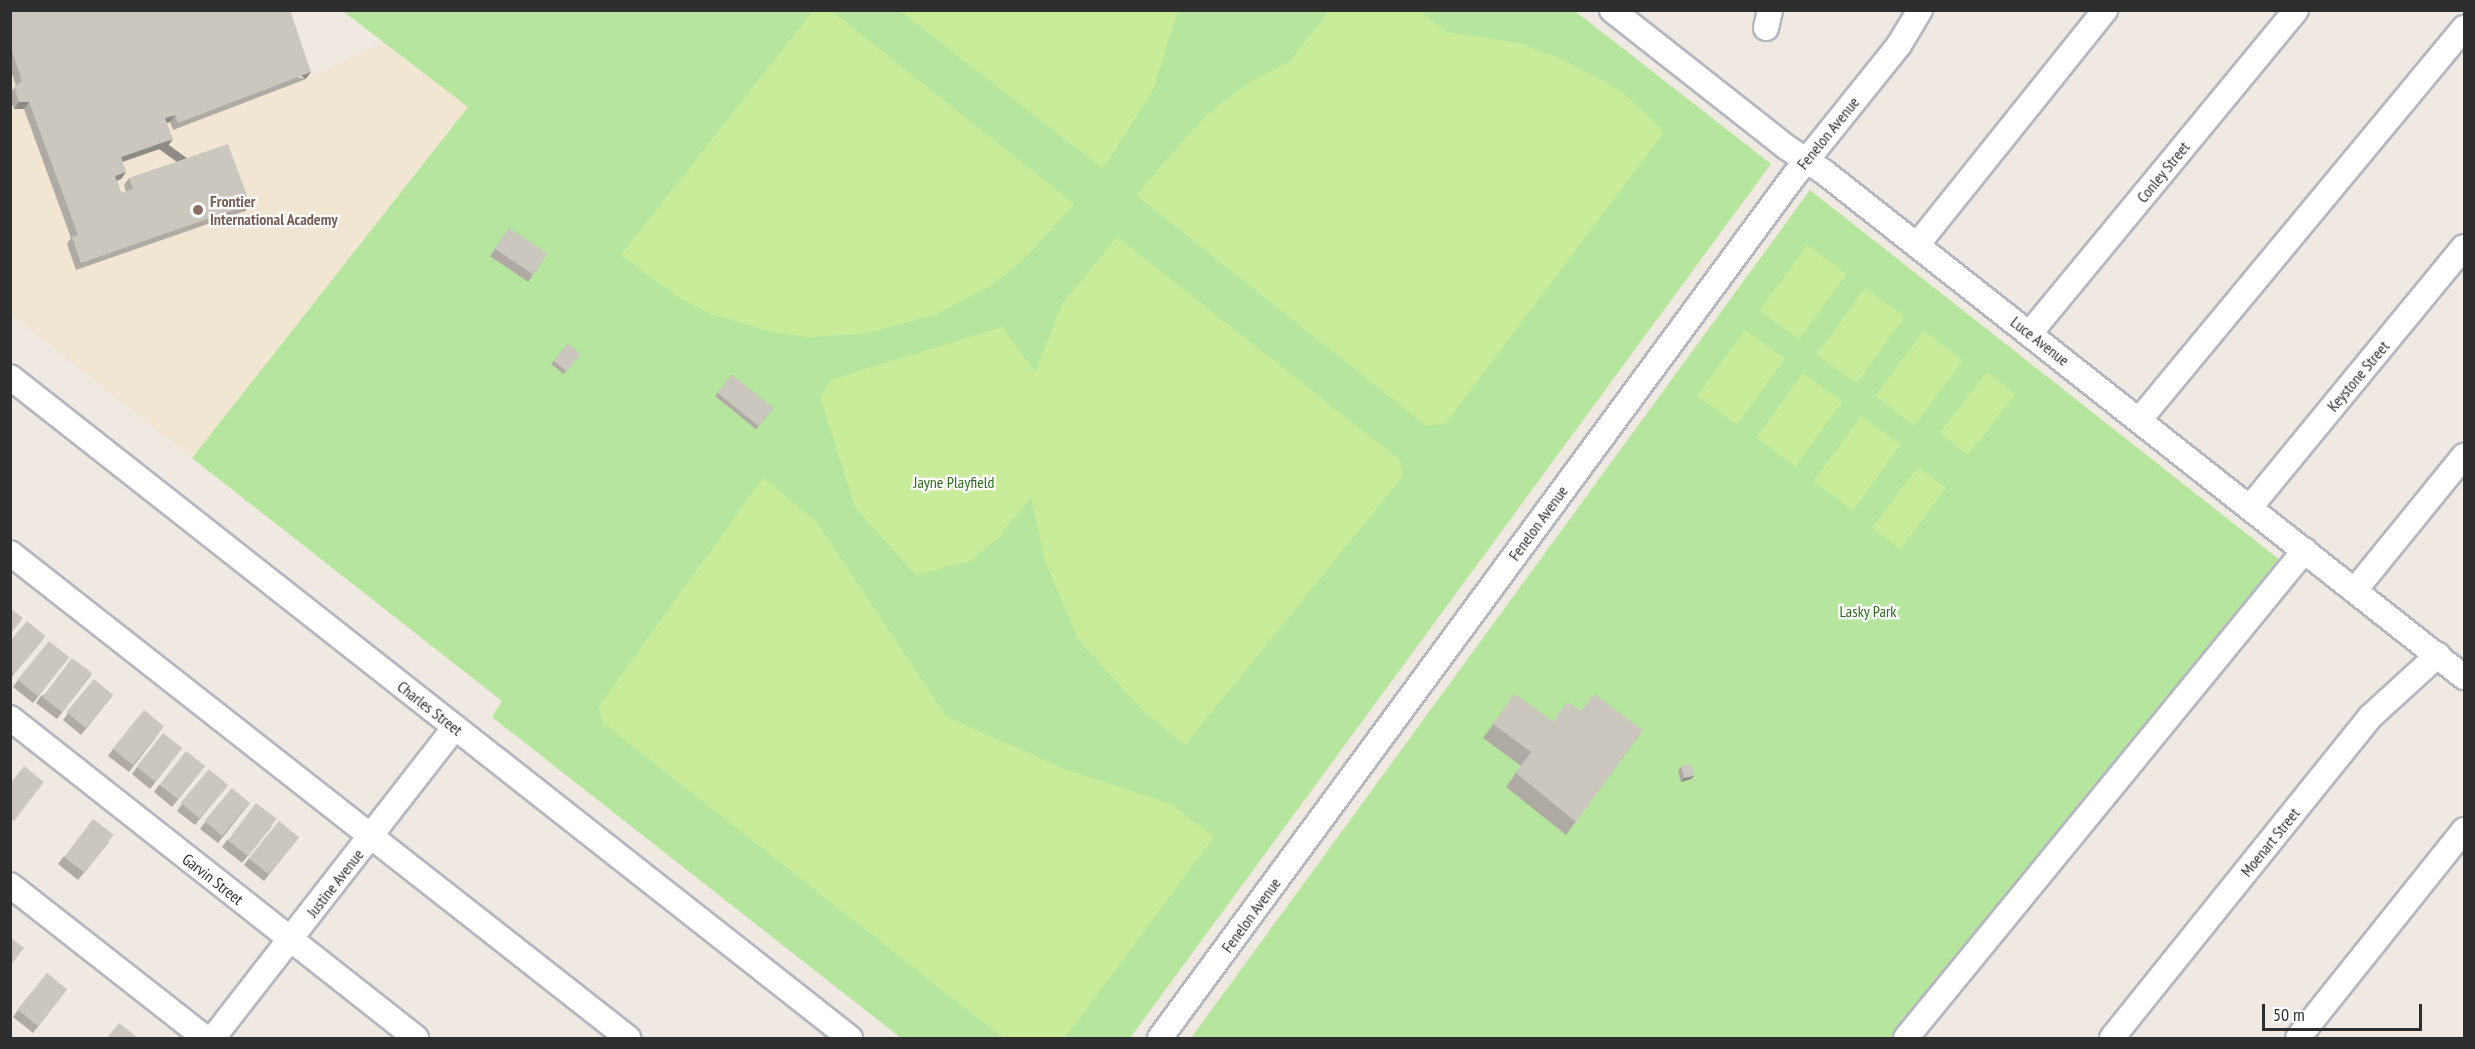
<!DOCTYPE html>
<style>
body{margin:0}
#map{position:relative;width:2475px;height:1049px;overflow:hidden;background:#efe9e1;font-family:"PT Sans Narrow",sans-serif}
div>[style]{position:absolute}
.education>*{inset:0;background:#f0e6d1}
.green>*{inset:0;background:#b6e59e}
.pitch>*{inset:0;background:#c9ec9a;transform-origin:0 0}
.roads{filter:drop-shadow(2px 0 #b4b7c1) drop-shadow(-2px 0 #b4b7c1) drop-shadow(0 2px #b4b7c1) drop-shadow(0 -2px #b4b7c1)}
.minor>*{height:24px;margin:-12px;padding:0 12px;transform-origin:12px;border-radius:12px;background:#fff}
.wall>*{inset:0;background:#afaba4;transform-origin:0 0}
.shaded-wall>*{inset:0;background:#8e8b86;transform-origin:0 0}
.building>*{inset:0;background:#cbc7bf;transform-origin:0 0}
.dots>*{width:16px;height:16px;translate:-50% -50%;box-sizing:border-box;border:3px solid #fff;border-radius:50%}
span{translate:-50% -50%;white-space:nowrap;text-align:center;line-height:1.15;-webkit-text-stroke:4.5px #fff;paint-order:stroke}
.street-label{font-size:16px;color:#2e2e2e}
.education-label{font-size:16px;color:#785e54;font-weight:700}
.left{translate:0 -50%;text-align:left}
.park-label{font-size:16px;color:#2c6e1b}
.frame{position:absolute;inset:0;border:12px solid #2e2e2e;pointer-events:none}
.scale{position:absolute;left:2262px;top:1004px;width:160px;height:27px;box-sizing:border-box;border:3px solid #2e2e2e;border-top:0;padding-left:8px;font-size:18px;line-height:21px;white-space:nowrap;color:#2e2e2e;-webkit-text-stroke:4px #fff;paint-order:stroke}
</style>
<div id="map">
<div class="education">
<i style="clip-path:polygon(10px 11px,306px 79px,383px 42px,468px 106px,192px 458px,11px 314px)"></i>
</div>
<div class="green">
<i style="clip-path:polygon(343px 11px,1575px 11px,1771px 164px,1130px 1038px,901px 1038px,492px 717px,502px 701px,192px 458px,468px 107px)"></i>
<i style="clip-path:polygon(1810px 190px,2285px 564px,1901px 1038px,1191px 1038px)"></i>
</div>
<div class="pitch">
<i style="clip-path:polygon(1330px 10px,1420px 11px,1447px 32px,1519px 43px,1559px 58px,1623px 92px,1664px 132px,1445px 424px,1425px 425px,1136px 195px,1206px 115px,1245px 85px,1289px 62px)"></i>
<i style="clip-path:polygon(832px 11px,1074px 204px,1022px 261px,990px 286px,935px 315px,863px 334px,809px 337px,772px 332px,711px 314px,676px 296px,621px 255px,812px 12px)"></i>
<i style="clip-path:polygon(900px 11px,1178px 11px,1153px 90px,1103px 169px)"></i>
<i style="clip-path:polygon(1117px 237px,1400px 460px,1403px 476px,1185px 745px,1141px 709px,1078px 639px,1045px 561px,1031px 497px,999px 537px,970px 561px,916px 575px,856px 509px,820px 398px,830px 380px,1002px 327px,1035px 372px,1062px 304px)"></i>
<i style="left:1807px;top:245px;width:49px;height:81px;rotate:36deg"></i>
<i style="left:1865px;top:288px;width:49px;height:82px;rotate:36deg"></i>
<i style="left:1745px;top:330px;width:49px;height:81px;rotate:36deg"></i>
<i style="left:1924px;top:331px;width:49px;height:81px;rotate:37deg"></i>
<i style="left:1987px;top:372px;width:36px;height:77px;rotate:38deg"></i>
<i style="left:1803px;top:373px;width:49px;height:80px;rotate:36deg"></i>
<i style="left:1861px;top:416px;width:49px;height:81px;rotate:36deg"></i>
<i style="left:1918px;top:467px;width:35px;height:76px;rotate:37deg"></i>
<i style="clip-path:polygon(763px 478px,817px 522px,947px 717px,1067px 770px,1169px 803px,1214px 837px,1065px 1038px,1003px 1038px,602px 722px,599px 706px)"></i>
</div>
<div class="roads">
<div class="minor">
<i style="left:1612px;top:10px;width:221px;rotate:38.2deg"></i>
<i style="left:1786px;top:147px;width:45px;rotate:33.3deg"></i>
<i style="left:1824px;top:172px;width:815px;rotate:38.28deg"></i>
<i style="left:1766px;top:28px;width:18px;rotate:-77deg"></i>
<i style="left:1917px;top:245px;width:301px;rotate:-51.3deg"></i>
<i style="left:2030px;top:333px;width:418px;rotate:-50.5deg"></i>
<i style="left:10px;top:377px;width:1069px;rotate:38.2deg"></i>
<i style="left:2140px;top:419px;width:508px;rotate:-50.35deg"></i>
<i style="left:2251px;top:506px;width:335px;rotate:-50.6deg"></i>
<i style="left:10px;top:553px;width:786px;rotate:38.12deg"></i>
<i style="left:2355px;top:590px;width:173px;rotate:-50.9deg"></i>
<i style="left:10px;top:718px;width:517px;rotate:38.24deg"></i>
<i style="left:10px;top:885px;width:248px;rotate:38.1deg"></i>
<i style="left:213px;top:1038px;width:394px;rotate:-52.1deg"></i>
<i style="left:1160px;top:1038px;width:1070px;rotate:-53.67deg"></i>
<i style="left:1794px;top:176px;width:168px;rotate:-51.3deg"></i>
<i style="left:1899px;top:45px;width:41px;rotate:-59deg"></i>
<i style="left:1906px;top:1038px;width:630px;rotate:-50.73deg"></i>
<i style="left:2112px;top:1038px;width:412px;rotate:-51.2deg"></i>
<i style="left:2370px;top:717px;width:92px;rotate:-42.4deg"></i>
<i style="left:2298px;top:1038px;width:266px;rotate:-51.4deg"></i>
</div>
</div>
<div class="wall">
<i style="clip-path:polygon(10px 10px,306px 79px,173px 130px,170px 122px,167px 123px,168px 146px,122px 162px,126px 172px,121px 179px,117px 181px,121px 193px,126px 192px,124px 185px,129px 178px,250px 204px,245px 211px,76px 270px,67px 244px,71px 238px,24px 109px,14px 109px,10px 98px,10px 93px,16px 86px,10px 68px)"></i>
<i style="left:509px;top:228px;width:46px;height:34px;rotate:34deg"></i>
<i style="left:568px;top:344px;width:16px;height:26px;rotate:40deg"></i>
<i style="left:732px;top:375px;width:53px;height:27px;rotate:39deg"></i>
<i style="clip-path:polygon(45px 636px,40px 643px,10px 679px,10px 641px)"></i>
<i style="clip-path:polygon(69px 657px,33px 703px,13px 687px,18px 680px)"></i>
<i style="clip-path:polygon(92px 674px,57px 719px,36px 703px,41px 696px)"></i>
<i style="clip-path:polygon(1515px 694px,1553px 722px,1581px 711px,1643px 730px,1566px 835px,1506px 787px,1521px 766px,1483px 738px)"></i>
<i style="clip-path:polygon(113px 695px,81px 735px,63px 720px,68px 713px)"></i>
<i style="clip-path:polygon(159px 733px,129px 772px,108px 756px,113px 749px)"></i>
<i style="clip-path:polygon(182px 748px,150px 789px,132px 774px,137px 767px)"></i>
<i style="clip-path:polygon(205px 766px,172px 807px,154px 792px,159px 785px)"></i>
<i style="clip-path:polygon(1681px 767px,1694px 776px,1691px 779px,1681px 782px,1678px 771px)"></i>
<i style="clip-path:polygon(228px 785px,195px 825px,177px 811px,182px 804px)"></i>
<i style="clip-path:polygon(250px 803px,218px 843px,200px 829px,205px 822px)"></i>
<i style="clip-path:polygon(272px 826px,242px 863px,222px 847px,227px 840px)"></i>
<i style="clip-path:polygon(299px 837px,264px 881px,244px 865px,249px 858px)"></i>
<i style="clip-path:polygon(109px 842px,78px 880px,58px 864px,63px 857px)"></i>
<i style="clip-path:polygon(67px 989px,33px 1033px,13px 1017px,18px 1010px)"></i>
</div>
<div class="shaded-wall">
<i style="left:311px;top:72px;width:9px;height:142px;rotate:126deg"></i>
<i style="clip-path:polygon(19px 102px,29px 102px,24px 109px,14px 109px)"></i>
<i style="clip-path:polygon(175px 115px,170px 122px,160px 125px,165px 118px)"></i>
<i style="clip-path:polygon(173px 139px,168px 146px,116px 164px,121px 157px)"></i>
<i style="clip-path:polygon(126px 172px,121px 179px,110px 183px,115px 176px)"></i>
<i style="left:250px;top:204px;width:9px;height:179px;rotate:126deg"></i>
<i style="clip-path:polygon(1694px 776px,1691px 779px,1681px 782px,1684px 778px)"></i>
</div>
<div class="building">
<i style="clip-path:polygon(10px 10px,290px 10px,311px 72px,178px 123px,175px 115px,165px 118px,173px 139px,121px 157px,126px 172px,115px 176px,121px 193px,133px 189px,129px 178px,228px 144px,250px 204px,81px 263px,72px 237px,78px 235px,29px 102px,19px 102px,14px 87px,22px 81px,10px 45px)"></i>
<i style="left:509px;top:228px;width:46px;height:25px;rotate:34deg"></i>
<i style="left:568px;top:344px;width:16px;height:22px;rotate:40deg"></i>
<i style="left:732px;top:375px;width:53px;height:23px;rotate:39deg"></i>
<i style="clip-path:polygon(10px 608px,23px 618px,10px 635px)"></i>
<i style="clip-path:polygon(27px 621px,45px 636px,14px 674px,10px 671px,10px 641px)"></i>
<i style="left:49px;top:641px;width:26px;height:50px;rotate:39deg"></i>
<i style="left:72px;top:658px;width:25px;height:49px;rotate:37deg"></i>
<i style="left:94px;top:679px;width:25px;height:43px;rotate:40deg"></i>
<i style="clip-path:polygon(1515px 694px,1553px 722px,1567px 702px,1581px 711px,1594px 694px,1643px 730px,1576px 822px,1516px 773px,1531px 752px,1493px 724px)"></i>
<i style="left:144px;top:710px;width:26px;height:50px;rotate:39deg"></i>
<i style="left:163px;top:733px;width:24px;height:43px;rotate:38deg"></i>
<i style="left:186px;top:751px;width:24px;height:43px;rotate:38deg"></i>
<i style="left:1691px;top:764px;width:12px;height:10px;rotate:76deg"></i>
<i style="clip-path:polygon(24px 766px,44px 782px,14px 821px,10px 819px,10px 784px)"></i>
<i style="left:209px;top:769px;width:25px;height:44px;rotate:40deg"></i>
<i style="left:232px;top:788px;width:23px;height:43px;rotate:40deg"></i>
<i style="left:256px;top:803px;width:26px;height:47px;rotate:37deg"></i>
<i style="left:93px;top:819px;width:26px;height:48px;rotate:37deg"></i>
<i style="left:279px;top:821px;width:26px;height:48px;rotate:39deg"></i>
<i style="clip-path:polygon(10px 937px,24px 948px,10px 966px)"></i>
<i style="left:47px;top:973px;width:26px;height:47px;rotate:39deg"></i>
<i style="clip-path:polygon(119px 1023px,138px 1038px,107px 1038px)"></i>
</div>
<div class="dots">
<i style="left:198px;top:210px;background:#8d6e63"></i>
</div>
<div class="street-label">
<span style="left:1828px;top:133px;rotate:-51deg">Fenelon Avenue</span>
<span style="left:2163px;top:172px;rotate:-51deg">Conley Street</span>
<span style="left:2040px;top:341px;rotate:38deg">Luce Avenue</span>
<span style="left:2358px;top:376px;rotate:-50deg">Keystone Street</span>
<span style="left:1538px;top:523px;rotate:-54deg">Fenelon Avenue</span>
<span style="left:430px;top:708px;rotate:38deg">Charles Street</span>
<span style="left:2270px;top:842px;rotate:-51deg">Moenart Street</span>
<span style="left:213px;top:879px;rotate:38deg">Garvin Street</span>
<span style="left:335px;top:883px;rotate:-52deg">Justine Avenue</span>
<span style="left:1251px;top:915px;rotate:-54deg">Fenelon Avenue</span>
</div>
<div class="education-label">
<span class="left" style="left:210px;top:210px">Frontier<br>International Academy</span>
</div>
<div class="park-label">
<span style="left:954px;top:482px">Jayne Playfield</span>
<span style="left:1868px;top:611px">Lasky Park</span>
</div>
<div class="frame"></div>
<div class="scale">50 m</div>
</div>
